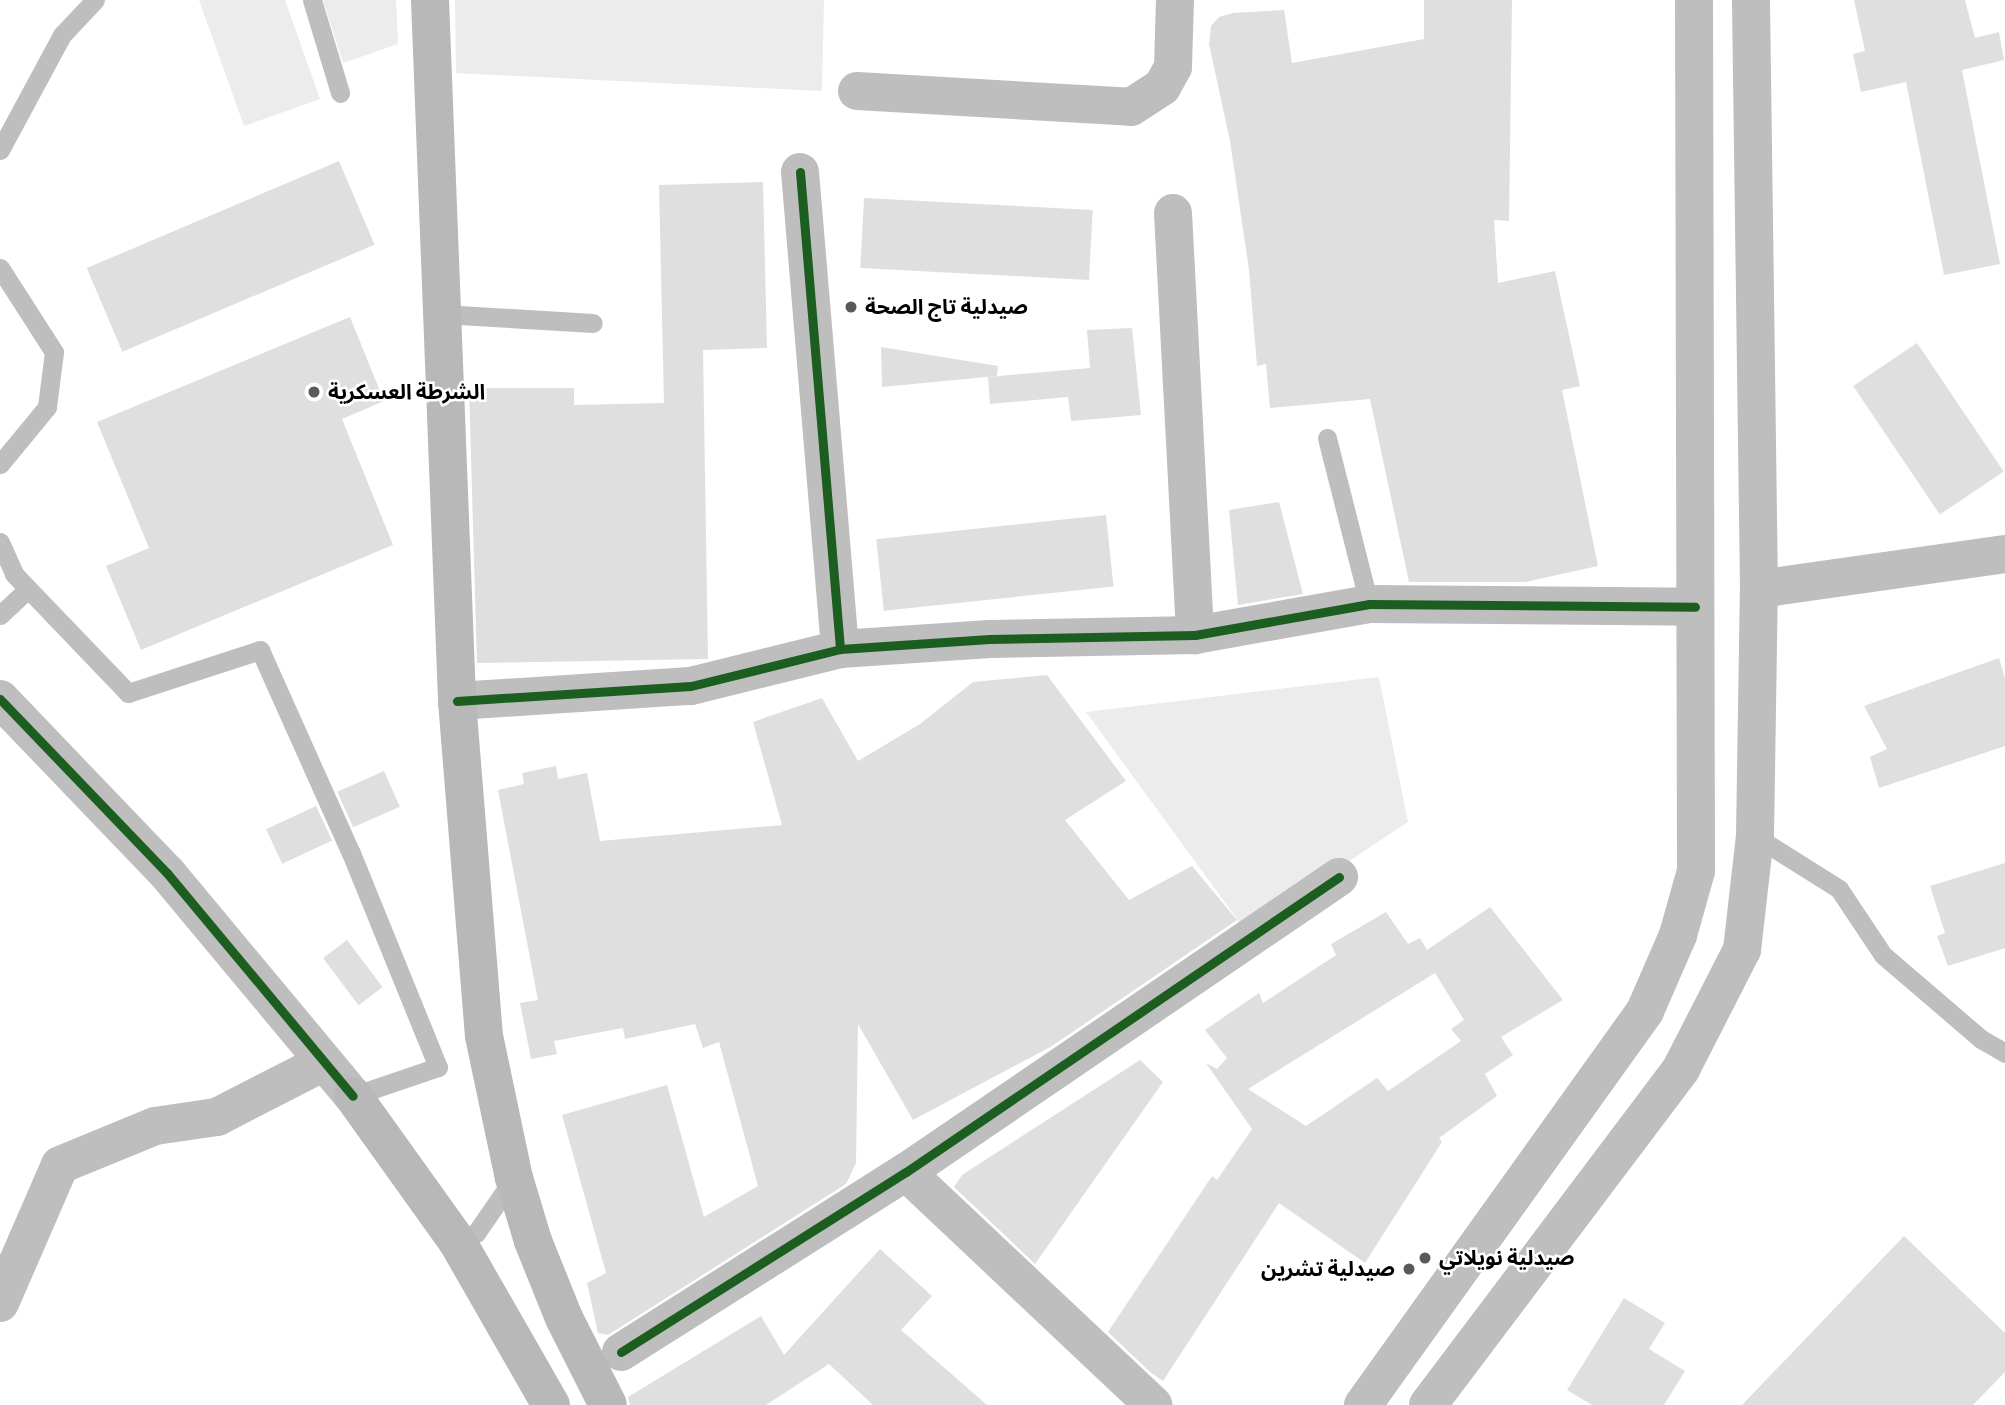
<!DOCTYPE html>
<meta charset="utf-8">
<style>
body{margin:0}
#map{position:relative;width:2005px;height:1405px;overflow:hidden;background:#fff;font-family:"Source Sans 3","Noto Sans Arabic",sans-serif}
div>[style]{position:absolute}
.green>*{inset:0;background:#ececec}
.building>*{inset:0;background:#dfdfdf;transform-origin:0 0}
.service>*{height:19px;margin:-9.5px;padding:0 9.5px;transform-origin:9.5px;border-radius:9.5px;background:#bebebe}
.minor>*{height:38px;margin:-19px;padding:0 19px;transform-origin:19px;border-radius:19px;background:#bebebe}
.tertiary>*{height:38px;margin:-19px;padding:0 19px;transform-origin:19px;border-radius:19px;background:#bebebe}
.secondary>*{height:38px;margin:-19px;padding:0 19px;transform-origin:19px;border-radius:19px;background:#b8b8b8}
.primary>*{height:38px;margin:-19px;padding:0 19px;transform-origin:19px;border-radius:19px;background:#bebebe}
.cycleway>*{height:9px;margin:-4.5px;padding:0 4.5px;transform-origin:4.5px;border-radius:4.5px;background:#1b5e20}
.dots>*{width:19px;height:19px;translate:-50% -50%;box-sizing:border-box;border:4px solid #fff;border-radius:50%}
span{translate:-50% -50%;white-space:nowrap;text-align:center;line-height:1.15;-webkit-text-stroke:5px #fff;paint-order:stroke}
.poi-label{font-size:21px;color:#000;font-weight:700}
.left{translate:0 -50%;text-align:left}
.right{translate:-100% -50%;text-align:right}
</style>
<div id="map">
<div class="green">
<i style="clip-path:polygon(199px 0,285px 0,320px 99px,244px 126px)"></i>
<i style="clip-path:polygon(323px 0,396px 0,398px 44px,343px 63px)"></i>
<i style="clip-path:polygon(455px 0,824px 0,822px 91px,456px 73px)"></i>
<i style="clip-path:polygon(1379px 677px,1408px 822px,1245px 930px,1086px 712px)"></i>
</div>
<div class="building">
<i style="clip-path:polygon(1424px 0,1512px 0,1509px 221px,1494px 220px,1498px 283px,1555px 271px,1580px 386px,1562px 390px,1598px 566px,1525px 582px,1409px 582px,1370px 399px,1270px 408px,1266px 364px,1257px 366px,1249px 270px,1230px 141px,1209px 44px,1211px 26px,1219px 17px,1233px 13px,1284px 10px,1292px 63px,1424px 39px)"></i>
<i style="clip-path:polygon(1854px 0,1965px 0,1975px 38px,1999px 32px,2004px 60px,1962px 70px,2000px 264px,1944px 275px,1906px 82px,1861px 92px,1853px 54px,1865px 51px)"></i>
<i style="left:339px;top:161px;width:91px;height:274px;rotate:67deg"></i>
<i style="clip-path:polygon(763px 182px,767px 348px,703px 350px,708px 659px,477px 663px,469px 388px,574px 388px,574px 405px,664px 403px,659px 185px)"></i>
<i style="left:864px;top:198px;width:229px;height:70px;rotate:3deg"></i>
<i style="clip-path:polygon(350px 317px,384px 401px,342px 419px,393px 545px,141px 650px,106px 566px,149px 548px,97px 422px)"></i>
<i style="clip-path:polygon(1132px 328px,1141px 415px,1071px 421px,1068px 397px,990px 404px,988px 377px,1090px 368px,1087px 330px)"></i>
<i style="left:1917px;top:343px;width:155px;height:77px;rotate:56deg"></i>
<i style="clip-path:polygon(881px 347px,998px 366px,997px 376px,882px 387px)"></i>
<i style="clip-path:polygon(1279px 502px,1303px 594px,1238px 605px,1229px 510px)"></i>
<i style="left:1106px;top:515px;width:72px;height:231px;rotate:84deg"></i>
<i style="clip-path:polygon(1999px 658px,2005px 678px,2005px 746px,1879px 788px,1870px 757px,1887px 749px,1864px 706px)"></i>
<i style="clip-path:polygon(1047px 675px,1126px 781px,1065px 820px,1129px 900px,1192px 866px,1237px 920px,1052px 1046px,913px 1120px,858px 1024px,856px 1163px,846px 1184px,608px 1335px,598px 1333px,587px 1283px,606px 1273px,562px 1115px,667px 1085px,704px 1217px,758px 1186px,719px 1042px,703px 1048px,695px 1024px,625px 1039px,623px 1028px,554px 1041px,557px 1054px,531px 1059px,520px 1003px,538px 1000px,498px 790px,524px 784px,522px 773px,556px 766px,558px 779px,587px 773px,600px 841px,782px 825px,753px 722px,822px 698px,858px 761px,920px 724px,973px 682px)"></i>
<i style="left:384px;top:771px;width:39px;height:51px;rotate:66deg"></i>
<i style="left:316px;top:806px;width:38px;height:55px;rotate:65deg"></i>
<i style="clip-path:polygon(2005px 863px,2005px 948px,1948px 966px,1937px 936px,1945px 933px,1930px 886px)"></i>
<i style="clip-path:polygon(evenodd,1490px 907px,1563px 1000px,1501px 1037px,1513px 1055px,1485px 1074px,1497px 1096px,1439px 1138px,1442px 1142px,1365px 1263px,1279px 1203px,1163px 1381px,1150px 1372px,1108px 1332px,1212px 1176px,1217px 1180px,1252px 1129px,1206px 1063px,1217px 1069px,1227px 1058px,1205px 1030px,1259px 993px,1263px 1003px,1336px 955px,1331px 944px,1386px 912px,1408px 944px,1420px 938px,1427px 950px,1490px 907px,1435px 973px,1464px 1020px,1451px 1029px,1461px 1041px,1388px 1091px,1377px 1078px,1306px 1126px,1248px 1089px,1435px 973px)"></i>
<i style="left:347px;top:940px;width:59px;height:30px;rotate:53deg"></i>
<i style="clip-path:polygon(1140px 1060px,1163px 1082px,1035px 1264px,954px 1187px,962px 1175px)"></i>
<i style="clip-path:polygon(1904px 1236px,2005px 1333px,2005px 1372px,1973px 1405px,1742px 1405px)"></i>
<i style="clip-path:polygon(880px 1249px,932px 1296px,901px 1330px,987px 1405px,873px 1405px,829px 1364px,766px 1405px,630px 1405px,628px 1397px,761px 1316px,784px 1355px)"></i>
<i style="clip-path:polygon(1624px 1298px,1665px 1323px,1649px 1349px,1685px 1371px,1664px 1405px,1592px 1405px,1567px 1390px)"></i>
</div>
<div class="service">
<i style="left:312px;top:0;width:97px;rotate:73.2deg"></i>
<i style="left:0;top:150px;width:131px;rotate:-61.7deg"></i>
<i style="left:62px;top:35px;width:48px;rotate:-46.7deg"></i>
<i style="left:0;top:268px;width:100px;rotate:57.3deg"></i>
<i style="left:54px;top:352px;width:55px;rotate:97.3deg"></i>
<i style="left:47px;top:407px;width:74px;rotate:129.5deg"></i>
<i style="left:442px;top:314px;width:151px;rotate:3.4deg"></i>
<i style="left:1327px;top:438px;width:171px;rotate:75.8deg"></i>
<i style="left:0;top:542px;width:35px;rotate:66deg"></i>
<i style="left:14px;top:574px;width:165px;rotate:46.2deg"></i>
<i style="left:128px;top:693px;width:139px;rotate:-18deg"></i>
<i style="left:260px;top:650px;width:222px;rotate:65.9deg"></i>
<i style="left:351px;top:853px;width:231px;rotate:67.9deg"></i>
<i style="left:438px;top:1067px;width:90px;rotate:161.2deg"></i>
<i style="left:0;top:615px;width:38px;rotate:-43deg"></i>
<i style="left:1755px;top:836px;width:99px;rotate:32.2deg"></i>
<i style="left:1839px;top:889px;width:79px;rotate:56.3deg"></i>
<i style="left:1883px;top:955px;width:129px;rotate:40.6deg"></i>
<i style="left:1981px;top:1039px;width:28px;rotate:30deg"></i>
<i style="left:457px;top:1241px;width:21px;rotate:-23deg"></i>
<i style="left:476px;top:1233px;width:67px;rotate:-55.4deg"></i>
</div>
<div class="minor">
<i style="left:857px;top:91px;width:274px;rotate:3.3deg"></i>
<i style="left:1131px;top:107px;width:37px;rotate:-33deg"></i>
<i style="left:1162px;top:87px;width:23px;rotate:-61deg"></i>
<i style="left:1173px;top:67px;width:67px;rotate:-88.3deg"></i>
<i style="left:800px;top:172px;width:479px;rotate:85.2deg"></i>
<i style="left:1173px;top:213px;width:423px;rotate:87deg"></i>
<i style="left:1759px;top:589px;width:248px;rotate:-8.1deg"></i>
<i style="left:457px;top:701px;width:234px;rotate:-3.7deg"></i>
<i style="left:691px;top:686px;width:154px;rotate:-13.9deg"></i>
<i style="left:840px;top:649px;width:150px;rotate:-3.8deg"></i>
<i style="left:990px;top:639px;width:205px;rotate:-1.1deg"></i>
<i style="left:1195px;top:635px;width:177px;rotate:-10.1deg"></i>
<i style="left:1369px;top:604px;width:326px;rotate:0.5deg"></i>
<i style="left:906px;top:1172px;width:340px;rotate:43.3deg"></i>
<i style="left:0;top:1303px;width:150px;rotate:-66.5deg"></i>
<i style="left:60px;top:1165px;width:103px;rotate:-22.3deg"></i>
<i style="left:155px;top:1126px;width:63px;rotate:-8.3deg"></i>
<i style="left:217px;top:1117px;width:118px;rotate:-27.2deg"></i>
<i style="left:621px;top:1352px;width:337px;rotate:-32.3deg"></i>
<i style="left:906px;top:1172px;width:524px;rotate:-34.27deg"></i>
</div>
<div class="tertiary">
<i style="left:0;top:699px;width:241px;rotate:46.2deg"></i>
<i style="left:167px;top:873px;width:290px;rotate:50.2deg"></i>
</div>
<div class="secondary">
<i style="left:430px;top:0;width:702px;rotate:87.79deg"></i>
<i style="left:457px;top:701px;width:336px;rotate:85.4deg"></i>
<i style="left:484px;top:1036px;width:145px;rotate:78.1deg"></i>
<i style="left:514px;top:1178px;width:66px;rotate:73.2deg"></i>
<i style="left:533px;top:1241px;width:83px;rotate:68.1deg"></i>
<i style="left:564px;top:1318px;width:97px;rotate:63.2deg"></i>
<i style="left:353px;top:1096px;width:178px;rotate:54.4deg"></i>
<i style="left:457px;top:1241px;width:189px;rotate:60.2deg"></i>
</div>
<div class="primary">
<i style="left:1363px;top:1405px;width:485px;rotate:-54.4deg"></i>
<i style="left:1645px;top:1011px;width:83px;rotate:-66.5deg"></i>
<i style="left:1678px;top:935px;width:66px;rotate:-74.3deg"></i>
<i style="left:1696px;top:871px;width:871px;rotate:-90.13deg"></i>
<i style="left:1428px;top:1405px;width:421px;rotate:-53deg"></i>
<i style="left:1681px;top:1069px;width:134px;rotate:-62.9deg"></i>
<i style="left:1742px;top:950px;width:115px;rotate:-83.5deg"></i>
<i style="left:1755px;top:836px;width:247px;rotate:-89.1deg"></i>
<i style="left:1759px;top:589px;width:589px;rotate:-90.78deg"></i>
</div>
<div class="cycleway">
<i style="left:800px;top:172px;width:479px;rotate:85.2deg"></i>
<i style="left:0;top:699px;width:241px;rotate:46.2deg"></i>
<i style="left:167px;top:873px;width:290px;rotate:50.2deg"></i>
<i style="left:457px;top:701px;width:234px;rotate:-3.7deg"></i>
<i style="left:691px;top:686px;width:154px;rotate:-13.9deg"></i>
<i style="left:840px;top:649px;width:150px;rotate:-3.8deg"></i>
<i style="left:990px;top:639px;width:205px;rotate:-1.1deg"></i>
<i style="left:1195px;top:635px;width:177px;rotate:-10.1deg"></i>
<i style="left:1369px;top:604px;width:326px;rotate:0.5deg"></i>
<i style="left:621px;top:1352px;width:337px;rotate:-32.3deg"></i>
<i style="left:906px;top:1172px;width:524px;rotate:-34.27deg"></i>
</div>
<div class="dots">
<i style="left:851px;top:307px;background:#595959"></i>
<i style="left:314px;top:392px;background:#595959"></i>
<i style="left:1425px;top:1258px;background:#595959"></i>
<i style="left:1409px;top:1269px;background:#595959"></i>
</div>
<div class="poi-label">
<span class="left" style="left:865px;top:307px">صيدلية تاج الصحة</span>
<span class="left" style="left:328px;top:392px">الشرطة العسكرية</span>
<span class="left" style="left:1439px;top:1258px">صيدلية نويلاتي</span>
<span class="right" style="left:1395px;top:1269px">صيدلية تشرين</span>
</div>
</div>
